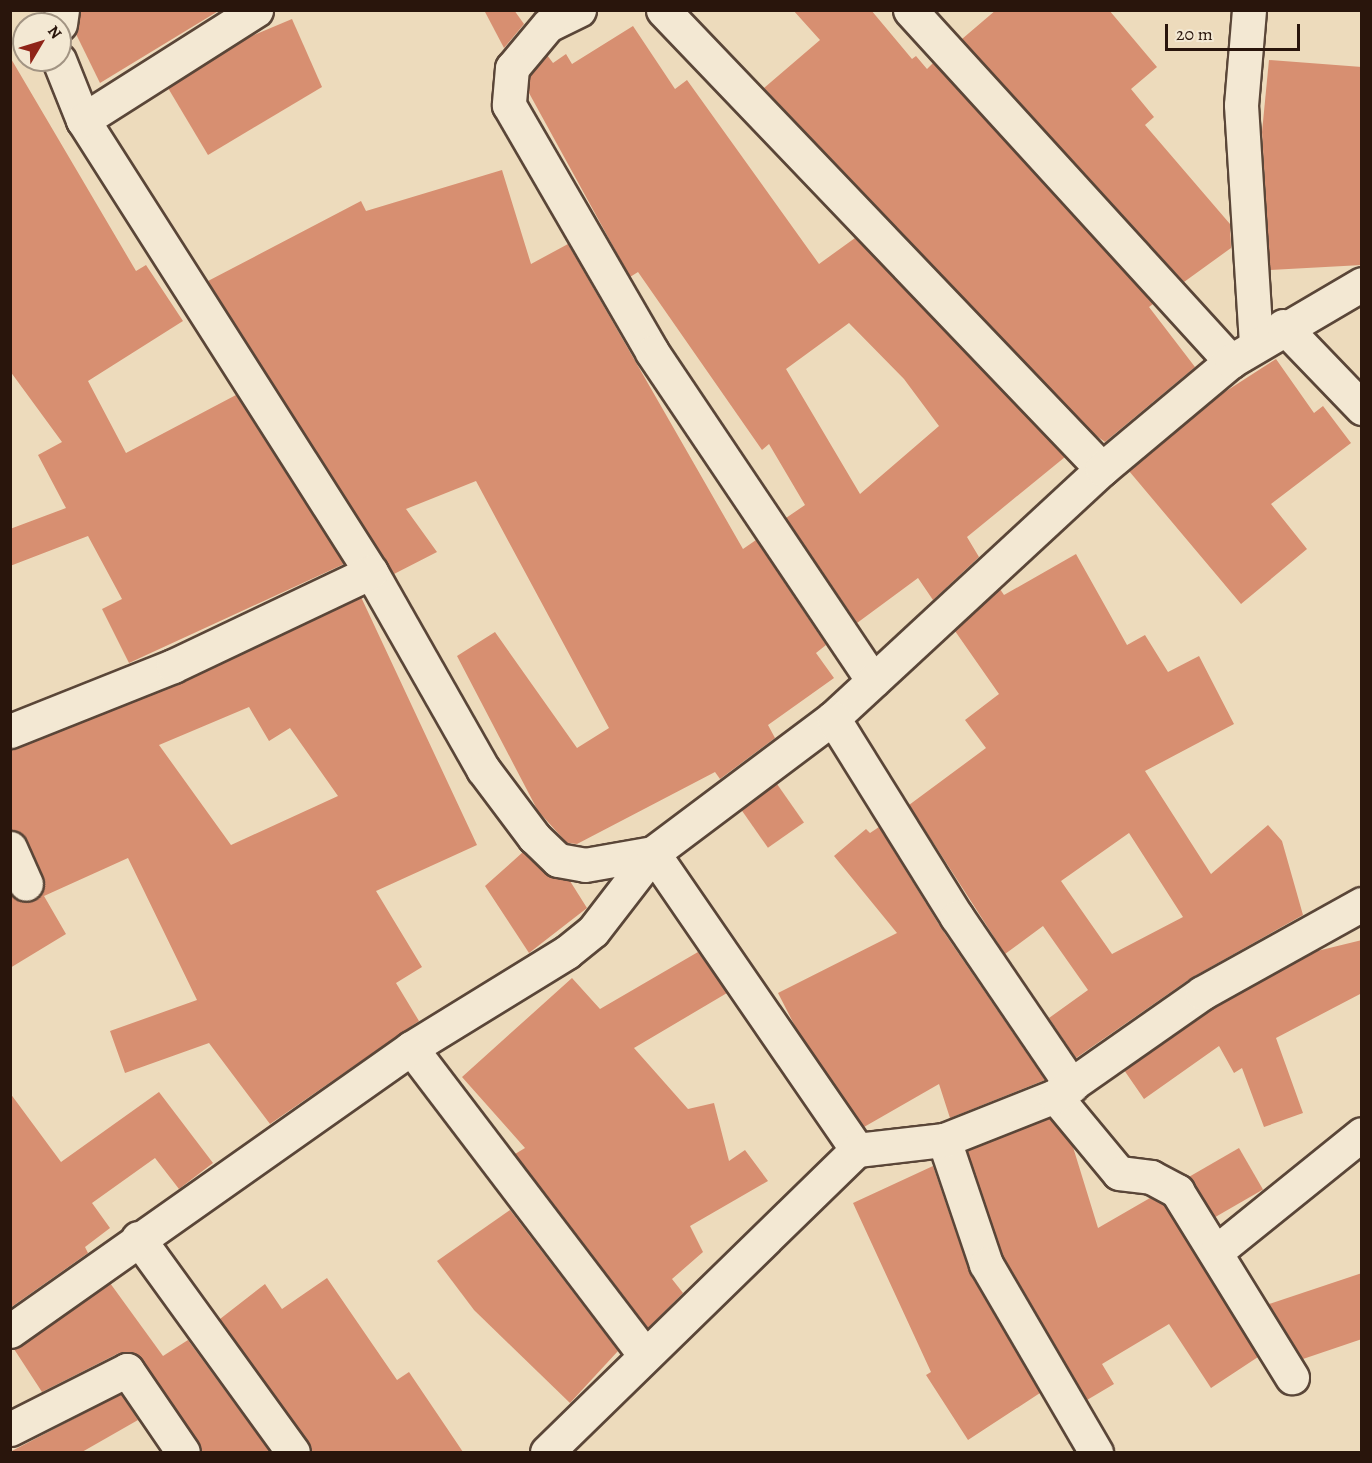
<!DOCTYPE html>
<style>
body{margin:0}
#map{position:relative;width:1372px;height:1463px;overflow:hidden;background:#eddbbc;font-family:Alegreya,serif}
div>[style]{position:absolute}
.building>*{inset:0;background:#d78f71;transform-origin:0 0}
.roads{filter:drop-shadow(2px 0 #5a4638) drop-shadow(-2px 0 #5a4638) drop-shadow(0 2px #5a4638) drop-shadow(0 -2px #5a4638)}
.minor>*{height:33px;margin:-16.5px;padding:0 16.5px;transform-origin:16.5px;border-radius:16.5px;background:#f3e8d3}
span{translate:-50% -50%;white-space:nowrap;text-align:center;line-height:1.15;-webkit-text-stroke:4.5px #f3e8d3;paint-order:stroke}
.frame{position:absolute;inset:0;border:12px solid #29150c;pointer-events:none}
.north{position:absolute;left:12px;top:12px;width:60px;height:60px;box-sizing:border-box;background:#f3e8d3;border:2px solid #a29483;border-radius:50%;rotate:52deg;font-size:16px;font-weight:700;line-height:24px;text-align:center;color:#29150c}
.north::after{content:'';display:block;margin:auto;width:21px;height:27px;background:#8f2418;clip-path:polygon(50% 0,100% 100%,50% 72%,0 100%)}
.scale{position:absolute;left:1165px;top:24px;width:135px;height:27px;box-sizing:border-box;border:3px solid #29150c;border-top:0;padding-left:8px;font-size:18px;line-height:21px;white-space:nowrap;color:#29150c;-webkit-text-stroke:4px #f3e8d3;paint-order:stroke}
</style>
<div id="map">
<div class="building">
<i style="clip-path:polygon(80px 10px,220px 10px,100px 83px,76px 34px)"></i>
<i style="clip-path:polygon(484px 10px,514px 10px,524px 24px,504px 48px)"></i>
<i style="clip-path:polygon(793px 10px,871px 10px,912px 59px,916px 56px,927px 69px,933px 63px,1153px 304px,1149px 307px,1195px 367px,1105px 442px,1094px 434px,764px 88px,820px 40px)"></i>
<i style="clip-path:polygon(996px 10px,1109px 10px,1157px 67px,1131px 89px,1154px 117px,1145px 125px,1230px 224px,1231px 248px,1184px 282px,962px 39px)"></i>
<i style="clip-path:polygon(292px 19px,322px 87px,208px 155px,168px 88px,247px 38px)"></i>
<i style="clip-path:polygon(evenodd,633px 26px,675px 89px,687px 80px,819px 264px,855px 238px,1065px 457px,967px 537px,979px 557px,933px 600px,918px 578px,857px 623px,786px 518px,805px 505px,769px 444px,762px 450px,638px 272px,630px 277px,529px 93px,530px 75px,547px 55px,553px 63px,566px 54px,572px 64px,633px 26px,849px 323px,904px 379px,939px 426px,860px 494px,786px 369px,849px 323px)"></i>
<i style="clip-path:polygon(10px 57px,136px 271px,146px 265px,183px 321px,88px 381px,126px 453px,236px 395px,344px 564px,129px 663px,102px 609px,122px 599px,88px 536px,10px 566px,10px 529px,66px 508px,38px 455px,62px 442px,10px 371px)"></i>
<i style="clip-path:polygon(1269px 60px,1362px 67px,1362px 265px,1270px 270px,1262px 132px)"></i>
<i style="clip-path:polygon(502px 170px,531px 264px,568px 244px,743px 549px,756px 540px,826px 645px,816px 653px,834px 678px,768px 725px,775px 738px,720px 779px,715px 772px,577px 844px,567px 843px,538px 811px,457px 656px,495px 632px,577px 748px,609px 728px,476px 481px,406px 509px,437px 552px,394px 574px,208px 281px,361px 201px,366px 211px)"></i>
<i style="clip-path:polygon(1276px 359px,1314px 413px,1323px 406px,1351px 443px,1271px 504px,1307px 549px,1241px 604px,1129px 471px,1217px 397px)"></i>
<i style="clip-path:polygon(evenodd,1076px 554px,1127px 645px,1145px 635px,1168px 672px,1199px 656px,1234px 724px,1145px 771px,1211px 874px,1268px 825px,1282px 841px,1303px 915px,1191px 978px,1076px 1058px,1049px 1018px,1088px 990px,1043px 926px,1005px 954px,909px 805px,986px 748px,965px 720px,999px 694px,955px 631px,1000px 589px,1004px 595px,1076px 554px,1129px 833px,1183px 917px,1112px 954px,1061px 881px,1129px 833px)"></i>
<i style="clip-path:polygon(evenodd,361px 597px,477px 845px,376px 891px,422px 967px,396px 983px,419px 1021px,270px 1124px,209px 1043px,125px 1073px,110px 1031px,197px 1000px,128px 858px,44px 896px,66px 934px,10px 968px,10px 894px,33px 901px,45px 885px,27px 840px,10px 830px,10px 749px,180px 683px,361px 597px,249px 707px,269px 741px,290px 728px,338px 796px,231px 845px,159px 745px,249px 707px)"></i>
<i style="left:777px;top:784px;width:47px;height:44px;rotate:55deg"></i>
<i style="clip-path:polygon(879px 827px,941px 928px,1045px 1080px,950px 1118px,939px 1084px,864px 1127px,798px 1032px,778px 993px,897px 933px,834px 856px,866px 829px,870px 833px)"></i>
<i style="clip-path:polygon(523px 852px,546px 874px,570px 881px,587px 908px,529px 953px,485px 886px)"></i>
<i style="clip-path:polygon(1362px 940px,1362px 993px,1276px 1038px,1303px 1113px,1264px 1127px,1242px 1068px,1234px 1073px,1219px 1046px,1144px 1099px,1124px 1070px,1212px 1009px,1313px 952px)"></i>
<i style="clip-path:polygon(698px 952px,727px 993px,634px 1048px,688px 1109px,714px 1103px,729px 1161px,745px 1150px,768px 1181px,690px 1226px,703px 1252px,672px 1279px,683px 1293px,648px 1328px,515px 1154px,525px 1148px,462px 1077px,572px 978px,600px 1009px)"></i>
<i style="clip-path:polygon(159px 1092px,213px 1163px,179px 1189px,155px 1158px,92px 1203px,110px 1228px,85px 1247px,88px 1253px,10px 1308px,10px 1093px,61px 1162px)"></i>
<i style="clip-path:polygon(1049px 1118px,1073px 1147px,1098px 1228px,1150px 1198px,1164px 1205px,1258px 1357px,1211px 1388px,1169px 1324px,1102px 1364px,1114px 1384px,1087px 1400px,1003px 1256px,967px 1151px)"></i>
<i style="left:1239px;top:1148px;width:48px;height:58px;rotate:60deg"></i>
<i style="clip-path:polygon(933px 1166px,970px 1273px,1040px 1393px,968px 1440px,926px 1375px,931px 1372px,853px 1203px)"></i>
<i style="clip-path:polygon(510px 1210px,618px 1351px,570px 1403px,474px 1310px,437px 1261px)"></i>
<i style="clip-path:polygon(1362px 1273px,1362px 1339px,1303px 1359px,1269px 1304px)"></i>
<i style="clip-path:polygon(327px 1278px,397px 1380px,409px 1372px,463px 1452px,311px 1452px,220px 1319px,265px 1284px,282px 1309px)"></i>
<i style="clip-path:polygon(110px 1283px,163px 1356px,188px 1340px,270px 1452px,201px 1452px,135px 1353px,119px 1353px,42px 1392px,14px 1349px)"></i>
<i style="clip-path:polygon(121px 1394px,138px 1420px,82px 1452px,10px 1452px)"></i>
</div>
<div class="roads">
<div class="minor">
<i style="left:579px;top:10px;width:34px;rotate:154deg"></i>
<i style="left:548px;top:25px;width:56px;rotate:129.9deg"></i>
<i style="left:512px;top:68px;width:37px;rotate:95deg"></i>
<i style="left:509px;top:105px;width:285px;rotate:59.9deg"></i>
<i style="left:652px;top:352px;width:396px;rotate:56.1deg"></i>
<i style="left:663px;top:10px;width:635px;rotate:46.28deg"></i>
<i style="left:910px;top:10px;width:476px;rotate:47.6deg"></i>
<i style="left:1249px;top:10px;width:95px;rotate:94.8deg"></i>
<i style="left:1241px;top:105px;width:237px;rotate:86.4deg"></i>
<i style="left:60px;top:24px;width:14px;rotate:-82deg"></i>
<i style="left:59px;top:60px;width:65px;rotate:68.2deg"></i>
<i style="left:83px;top:120px;width:536px;rotate:57.5deg"></i>
<i style="left:371px;top:572px;width:227px;rotate:60.4deg"></i>
<i style="left:483px;top:769px;width:85px;rotate:53.1deg"></i>
<i style="left:534px;top:837px;width:33px;rotate:44deg"></i>
<i style="left:558px;top:860px;width:27px;rotate:10deg"></i>
<i style="left:585px;top:865px;width:69px;rotate:-10deg"></i>
<i style="left:653px;top:853px;width:225px;rotate:-36.9deg"></i>
<i style="left:833px;top:718px;width:367px;rotate:-42.8deg"></i>
<i style="left:1102px;top:469px;width:168px;rotate:-39.9deg"></i>
<i style="left:1231px;top:361px;width:152px;rotate:-30.4deg"></i>
<i style="left:83px;top:120px;width:205px;rotate:-32.4deg"></i>
<i style="left:1283px;top:326px;width:114px;rotate:46.1deg"></i>
<i style="left:833px;top:718px;width:234px;rotate:58.1deg"></i>
<i style="left:957px;top:917px;width:204px;rotate:55.8deg"></i>
<i style="left:10px;top:731px;width:175px;rotate:-21.7deg"></i>
<i style="left:173px;top:666px;width:219px;rotate:-25.4deg"></i>
<i style="left:10px;top:848px;width:39px;rotate:66deg"></i>
<i style="left:411px;top:1048px;width:385px;rotate:52.7deg"></i>
<i style="left:1055px;top:1096px;width:100px;rotate:50.3deg"></i>
<i style="left:1119px;top:1173px;width:32px;rotate:7deg"></i>
<i style="left:1151px;top:1177px;width:30px;rotate:28deg"></i>
<i style="left:1177px;top:1191px;width:219px;rotate:58.3deg"></i>
<i style="left:944px;top:1140px;width:131px;rotate:71.3deg"></i>
<i style="left:986px;top:1264px;width:218px;rotate:59.7deg"></i>
<i style="left:138px;top:1238px;width:264px;rotate:54.1deg"></i>
<i style="left:1217px;top:1251px;width:186px;rotate:-38.9deg"></i>
<i style="left:10px;top:1331px;width:491px;rotate:-35.2deg"></i>
<i style="left:411px;top:1048px;width:183px;rotate:-31.6deg"></i>
<i style="left:567px;top:952px;width:33px;rotate:-39deg"></i>
<i style="left:593px;top:931px;width:98px;rotate:-52.4deg"></i>
<i style="left:653px;top:853px;width:360px;rotate:55.5deg"></i>
<i style="left:10px;top:1429px;width:131px;rotate:-26.8deg"></i>
<i style="left:127px;top:1370px;width:99px;rotate:55.7deg"></i>
<i style="left:547px;top:1452px;width:433px;rotate:-44.3deg"></i>
<i style="left:857px;top:1150px;width:88px;rotate:-6.6deg"></i>
<i style="left:944px;top:1140px;width:119px;rotate:-21.6deg"></i>
<i style="left:1055px;top:1096px;width:179px;rotate:-35deg"></i>
<i style="left:1202px;top:993px;width:183px;rotate:-29.1deg"></i>
</div>
</div>
<div class="frame"></div>
<div class="north">N</div>
<div class="scale">20 m</div>
</div>
